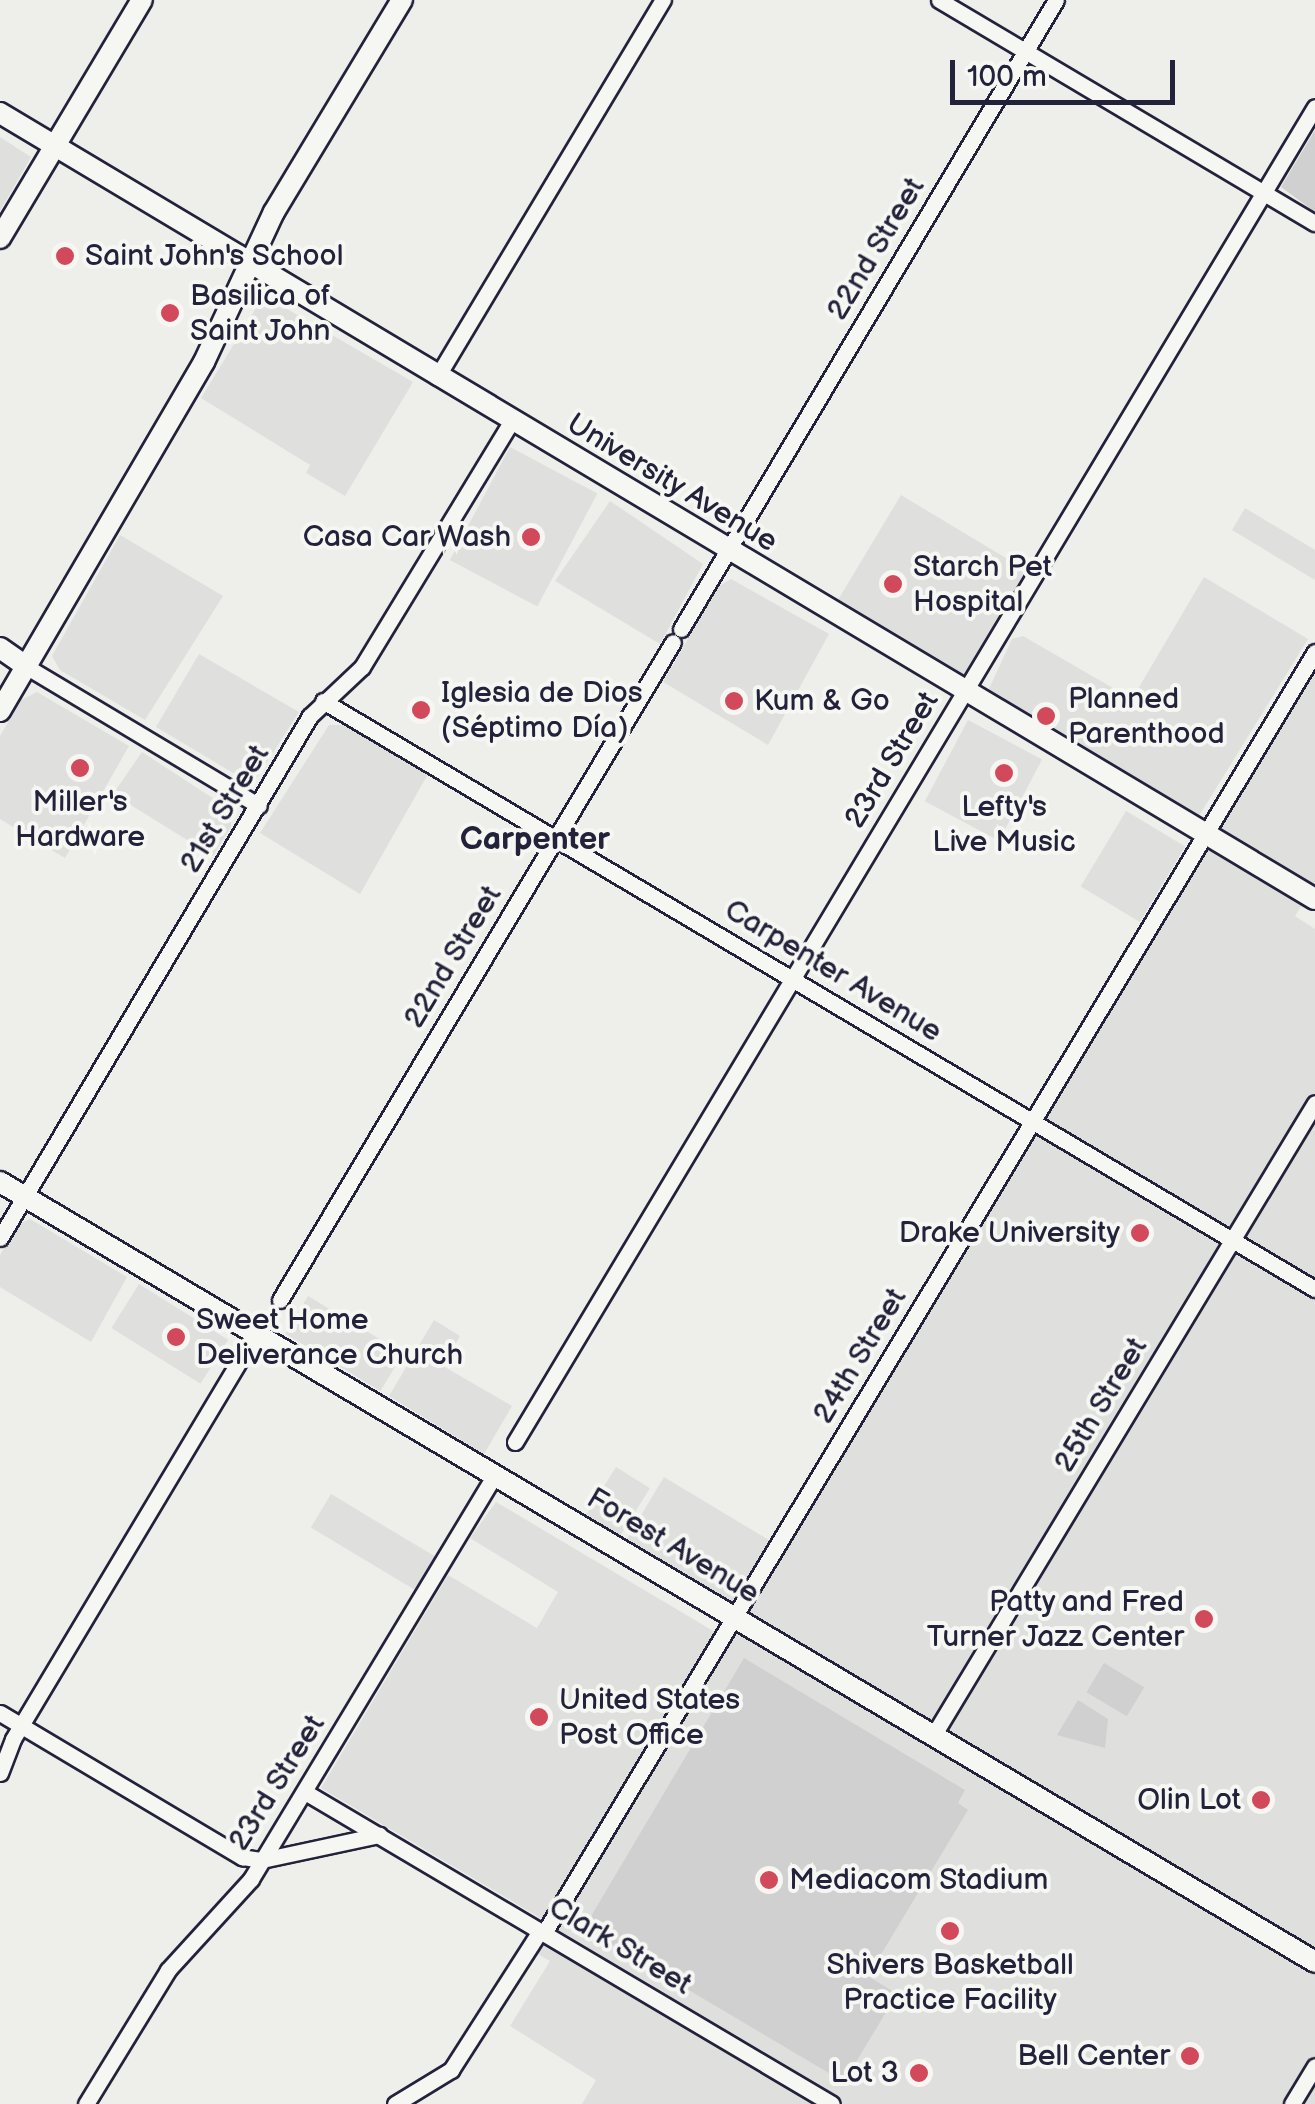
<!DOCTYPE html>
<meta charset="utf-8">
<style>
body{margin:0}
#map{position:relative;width:1315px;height:2104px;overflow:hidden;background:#eeeeeb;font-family:"Balsamiq Sans",sans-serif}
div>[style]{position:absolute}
.built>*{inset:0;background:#dfdfde;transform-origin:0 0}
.green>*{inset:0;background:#d0d0d1;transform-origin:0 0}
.roads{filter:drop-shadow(2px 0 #22223b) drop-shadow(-2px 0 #22223b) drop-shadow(0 2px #22223b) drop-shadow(0 -2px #22223b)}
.minor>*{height:15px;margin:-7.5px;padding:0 7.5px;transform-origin:7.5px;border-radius:7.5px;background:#f6f6f2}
.major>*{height:20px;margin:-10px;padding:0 10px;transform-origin:10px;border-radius:10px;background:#f6f6f2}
.dots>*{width:28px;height:28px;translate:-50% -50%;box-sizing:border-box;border:5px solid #f6f6f2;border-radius:50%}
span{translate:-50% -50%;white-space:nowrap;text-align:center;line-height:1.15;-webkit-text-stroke:8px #f6f6f2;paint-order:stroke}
.street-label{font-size:30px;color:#22223b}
.poi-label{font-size:30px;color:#22223b}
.left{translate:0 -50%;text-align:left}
.right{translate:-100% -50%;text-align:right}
.neighbourhood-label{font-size:32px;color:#22223b;font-weight:700}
.scale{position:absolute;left:950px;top:60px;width:225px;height:45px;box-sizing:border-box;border:5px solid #22223b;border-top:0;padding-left:12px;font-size:30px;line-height:35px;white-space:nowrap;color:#22223b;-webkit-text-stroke:8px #f6f6f2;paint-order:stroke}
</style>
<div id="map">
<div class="built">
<i style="clip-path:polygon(0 137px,31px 157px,0 211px)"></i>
<i style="clip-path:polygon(270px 299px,413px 382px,345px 496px,306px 473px,310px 465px,201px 398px,259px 303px)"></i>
<i style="left:510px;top:447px;width:99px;height:128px;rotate:28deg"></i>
<i style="left:901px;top:495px;width:147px;height:126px;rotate:31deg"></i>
<i style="clip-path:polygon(610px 501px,703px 564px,660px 644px,555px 581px)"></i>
<i style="clip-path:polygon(1245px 508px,1315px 550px,1315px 580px,1232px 530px)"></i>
<i style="clip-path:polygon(120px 535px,223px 596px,145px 720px,60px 670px,52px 656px)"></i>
<i style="clip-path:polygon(1204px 577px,1308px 639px,1199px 816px,987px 693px,1012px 639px,1023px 636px,1132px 699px)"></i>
<i style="clip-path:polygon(731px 579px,829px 634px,768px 745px,663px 682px,719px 586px)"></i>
<i style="clip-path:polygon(1315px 649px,1315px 884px,1295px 916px,1315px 929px,1315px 2104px,582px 2104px,596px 2080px,510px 2026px,550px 1961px,534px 1952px)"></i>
<i style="clip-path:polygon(199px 654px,299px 712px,257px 778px,240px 777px,156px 727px)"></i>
<i style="clip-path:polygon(37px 692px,129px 746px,65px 858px,0 819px,0 736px,21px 700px)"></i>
<i style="left:968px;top:720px;width:84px;height:92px;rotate:28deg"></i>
<i style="clip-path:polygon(329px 725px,347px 725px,428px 774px,360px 894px,260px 833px)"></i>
<i style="clip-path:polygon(142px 752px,231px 810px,231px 827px,213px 856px,113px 794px)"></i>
<i style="left:1126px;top:811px;width:69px;height:88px;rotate:31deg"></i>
<i style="clip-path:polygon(30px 1219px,127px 1277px,91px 1342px,0 1287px,0 1255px,19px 1224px)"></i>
<i style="left:139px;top:1284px;width:105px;height:52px;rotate:32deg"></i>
<i style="left:308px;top:1296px;width:111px;height:44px;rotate:31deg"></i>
<i style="clip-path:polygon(434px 1320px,460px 1336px,443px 1366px,512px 1406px,484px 1454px,389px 1396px)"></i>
<i style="left:616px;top:1467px;width:40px;height:56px;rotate:32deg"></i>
<i style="left:664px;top:1477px;width:123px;height:72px;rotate:31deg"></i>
<i style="left:331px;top:1494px;width:123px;height:39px;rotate:31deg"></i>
<i style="clip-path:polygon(496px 1502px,715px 1632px,542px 1919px,321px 1788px,448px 1575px,537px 1628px,558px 1592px,470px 1538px)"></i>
</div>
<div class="green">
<i style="clip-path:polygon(1315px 130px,1315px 212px,1281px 187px)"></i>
<i style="clip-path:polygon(744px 1658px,965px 1790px,958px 1803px,968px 1810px,868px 1976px,897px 1994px,844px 2082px,584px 1928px)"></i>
<i style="left:1104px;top:1663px;width:47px;height:34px;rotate:31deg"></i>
<i style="clip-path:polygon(1078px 1700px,1108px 1719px,1105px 1748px,1057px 1735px)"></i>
</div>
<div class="roads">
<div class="minor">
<i style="left:939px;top:0;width:437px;rotate:30.7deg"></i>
<i style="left:437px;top:377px;width:440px;rotate:-59.1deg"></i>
<i style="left:681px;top:629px;width:732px;rotate:-59.2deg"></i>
<i style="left:27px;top:667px;width:270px;rotate:30.9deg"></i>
<i style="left:323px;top:701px;width:1153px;rotate:30.66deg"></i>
<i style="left:0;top:1238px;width:607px;rotate:-59.3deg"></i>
<i style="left:310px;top:716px;width:71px;rotate:-43.3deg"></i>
<i style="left:362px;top:667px;width:287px;rotate:-58.7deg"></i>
<i style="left:280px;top:1300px;width:766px;rotate:-59.15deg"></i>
<i style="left:515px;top:1442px;width:1556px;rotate:-59.07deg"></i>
<i style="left:0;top:1713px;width:282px;rotate:30.8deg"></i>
<i style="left:242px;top:1857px;width:20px;rotate:9deg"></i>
<i style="left:262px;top:1860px;width:120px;rotate:-12.1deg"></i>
<i style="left:933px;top:1736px;width:739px;rotate:-58.89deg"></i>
<i style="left:0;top:1773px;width:36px;rotate:-69deg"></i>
<i style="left:13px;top:1739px;width:473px;rotate:-59.1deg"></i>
<i style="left:305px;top:1792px;width:612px;rotate:30.63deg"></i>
<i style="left:544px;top:1933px;width:1495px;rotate:-58.96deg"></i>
<i style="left:86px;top:2104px;width:157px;rotate:-58.5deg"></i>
<i style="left:168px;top:1970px;width:123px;rotate:-47.6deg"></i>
<i style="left:251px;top:1879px;width:472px;rotate:-58.9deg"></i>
<i style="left:395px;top:2104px;width:66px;rotate:-31.3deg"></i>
<i style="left:451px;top:2070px;width:165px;rotate:-57.4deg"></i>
<i style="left:1292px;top:2104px;width:44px;rotate:-58.8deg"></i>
</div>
<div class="major">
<i style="left:0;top:113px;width:1532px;rotate:30.87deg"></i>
<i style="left:0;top:238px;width:277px;rotate:-59.2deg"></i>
<i style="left:0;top:648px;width:33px;rotate:35deg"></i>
<i style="left:0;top:711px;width:404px;rotate:-59.7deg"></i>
<i style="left:204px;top:362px;width:166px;rotate:-65deg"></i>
<i style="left:274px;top:212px;width:248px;rotate:-58.9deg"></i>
<i style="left:0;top:1182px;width:1529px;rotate:30.67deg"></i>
</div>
</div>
<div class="dots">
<i style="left:65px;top:256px;background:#d1495b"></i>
<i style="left:170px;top:313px;background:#d1495b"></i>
<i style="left:531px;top:537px;background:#d1495b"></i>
<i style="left:893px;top:584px;background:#d1495b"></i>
<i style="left:734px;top:701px;background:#d1495b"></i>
<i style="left:421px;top:710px;background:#d1495b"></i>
<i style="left:1046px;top:716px;background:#d1495b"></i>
<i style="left:80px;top:768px;background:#d1495b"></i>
<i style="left:1004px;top:773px;background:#d1495b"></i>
<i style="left:1140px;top:1233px;background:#d1495b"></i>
<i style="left:176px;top:1337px;background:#d1495b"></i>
<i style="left:1204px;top:1619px;background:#d1495b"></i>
<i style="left:539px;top:1717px;background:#d1495b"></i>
<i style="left:1261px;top:1800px;background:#d1495b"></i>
<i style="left:769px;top:1880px;background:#d1495b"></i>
<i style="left:950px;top:1931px;background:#d1495b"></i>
<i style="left:1190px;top:2056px;background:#d1495b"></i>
<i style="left:919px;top:2073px;background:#d1495b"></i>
</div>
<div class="street-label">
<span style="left:876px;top:249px;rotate:-59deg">22nd Street</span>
<span style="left:672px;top:483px;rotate:31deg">University Avenue</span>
<span style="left:892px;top:760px;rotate:-59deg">23rd Street</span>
<span style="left:225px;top:809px;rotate:-59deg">21st Street</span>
<span style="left:453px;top:957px;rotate:-59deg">22nd Street</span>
<span style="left:833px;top:971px;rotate:31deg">Carpenter Avenue</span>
<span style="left:860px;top:1356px;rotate:-59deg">24th Street</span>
<span style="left:1101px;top:1405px;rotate:-59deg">25th Street</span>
<span style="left:673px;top:1546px;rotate:31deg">Forest Avenue</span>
<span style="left:277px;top:1783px;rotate:-58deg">23rd Street</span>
<span style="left:620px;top:1946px;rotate:31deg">Clark Street</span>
</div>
<div class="poi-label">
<span class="left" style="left:85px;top:256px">Saint John's School</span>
<span class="left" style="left:190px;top:313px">Basilica of<br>Saint John</span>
<span class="right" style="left:511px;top:537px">Casa Car Wash</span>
<span class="left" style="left:913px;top:584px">Starch Pet<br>Hospital</span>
<span class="left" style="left:441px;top:710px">Iglesia de Dios<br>(Séptimo Día)</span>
<span class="left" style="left:1068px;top:716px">Planned<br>Parenthood</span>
<span class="left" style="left:754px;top:701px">Kum &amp; Go</span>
<span style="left:80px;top:819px">Miller's<br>Hardware</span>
<span style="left:1004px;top:824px">Lefty's<br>Live Music</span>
<span class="right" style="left:1120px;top:1233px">Drake University</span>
<span class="left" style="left:196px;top:1337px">Sweet Home<br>Deliverance Church</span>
<span class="right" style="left:1184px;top:1619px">Patty and Fred<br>Turner Jazz Center</span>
<span class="left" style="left:559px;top:1717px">United States<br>Post Office</span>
<span class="right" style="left:1241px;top:1800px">Olin Lot</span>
<span class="left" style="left:789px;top:1880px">Mediacom Stadium</span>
<span style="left:950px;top:1982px">Shivers Basketball<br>Practice Facility</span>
<span class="right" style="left:1170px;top:2056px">Bell Center</span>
<span class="right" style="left:899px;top:2073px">Lot 3</span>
</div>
<div class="neighbourhood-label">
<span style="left:535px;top:840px">Carpenter</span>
</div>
<div class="scale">100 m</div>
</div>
